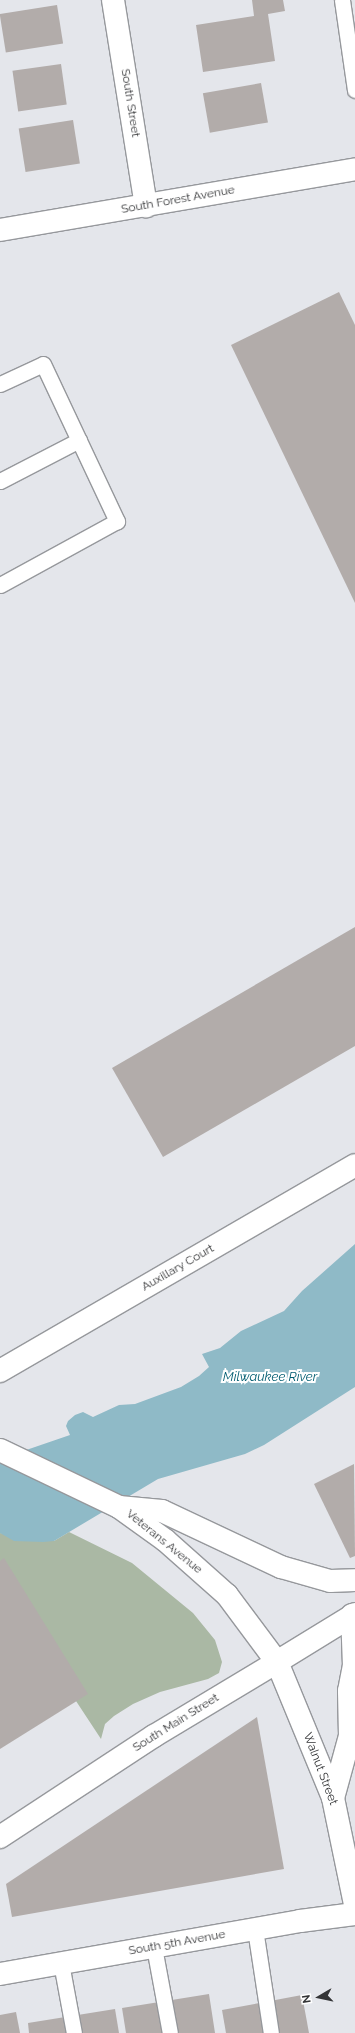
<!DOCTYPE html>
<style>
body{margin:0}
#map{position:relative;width:355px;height:2033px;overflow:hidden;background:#e4e6eb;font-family:Raleway,sans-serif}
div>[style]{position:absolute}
.green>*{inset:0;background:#aab8a4}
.water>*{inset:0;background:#8fbac7}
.building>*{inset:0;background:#b2acaa;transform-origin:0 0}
.roads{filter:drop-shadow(1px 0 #96989c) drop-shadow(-1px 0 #96989c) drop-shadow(0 1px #96989c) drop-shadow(0 -1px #96989c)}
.service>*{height:15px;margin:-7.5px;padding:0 7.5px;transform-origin:7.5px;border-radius:7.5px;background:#fff}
.minor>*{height:22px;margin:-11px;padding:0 11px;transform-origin:11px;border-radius:11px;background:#fff}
.tertiary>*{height:22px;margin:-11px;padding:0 11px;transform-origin:11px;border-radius:11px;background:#fff}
.secondary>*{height:22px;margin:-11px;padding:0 11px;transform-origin:11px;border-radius:11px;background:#fff}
span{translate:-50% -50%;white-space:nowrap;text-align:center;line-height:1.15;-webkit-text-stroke:4px #fff;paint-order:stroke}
.street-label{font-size:12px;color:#343537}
.water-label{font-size:13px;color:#005c70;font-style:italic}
.north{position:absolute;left:299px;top:1977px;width:40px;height:40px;-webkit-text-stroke:3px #fff;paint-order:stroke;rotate:261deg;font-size:11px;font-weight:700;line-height:16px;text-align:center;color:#343537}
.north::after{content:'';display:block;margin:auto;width:14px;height:18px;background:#343537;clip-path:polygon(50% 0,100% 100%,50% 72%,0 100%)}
</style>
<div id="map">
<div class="green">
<i style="clip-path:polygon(69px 1532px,132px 1563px,193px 1613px,215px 1640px,222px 1662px,219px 1673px,208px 1679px,160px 1692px,133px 1704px,114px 1716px,105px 1724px,101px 1739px,51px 1663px,0 1610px,0 1533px,54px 1541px)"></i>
</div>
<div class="water">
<i style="clip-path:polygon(355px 1244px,355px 1387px,264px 1445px,245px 1454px,158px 1479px,54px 1541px,43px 1542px,14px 1541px,0 1533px,0 1459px,70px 1435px,66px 1426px,68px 1421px,75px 1415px,83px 1412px,93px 1417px,119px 1405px,135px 1404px,181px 1387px,199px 1376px,209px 1367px,202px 1354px,220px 1348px,241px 1331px,284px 1311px,302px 1291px)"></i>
</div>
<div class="building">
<i style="clip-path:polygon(252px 0,283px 0,285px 11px,268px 14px,275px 61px,203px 72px,196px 25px,254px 16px)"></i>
<i style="left:57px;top:5px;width:39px;height:58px;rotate:81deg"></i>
<i style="left:61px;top:64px;width:41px;height:49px;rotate:82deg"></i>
<i style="left:261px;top:83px;width:40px;height:59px;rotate:80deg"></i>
<i style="left:73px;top:120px;width:44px;height:55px;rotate:81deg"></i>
<i style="clip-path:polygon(339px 292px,355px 325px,355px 603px,231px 345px)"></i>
<i style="clip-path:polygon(355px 927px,355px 1046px,163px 1157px,112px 1068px)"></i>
<i style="clip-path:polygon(354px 1464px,355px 1556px,350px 1558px,314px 1484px)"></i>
<i style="clip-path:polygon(4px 1558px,88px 1694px,0 1749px,0 1561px)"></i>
<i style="clip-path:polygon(257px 1717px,284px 1869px,12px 1917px,6px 1884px)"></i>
<i style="clip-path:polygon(209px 1994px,215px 2033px,126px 2033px,122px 2008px)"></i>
<i style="clip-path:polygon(302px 1995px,309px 2033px,226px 2033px,222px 2010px)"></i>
<i style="clip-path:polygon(115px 2009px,119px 2033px,29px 2033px,28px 2023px)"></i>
<i style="clip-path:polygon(16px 2012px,20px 2033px,0 2033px,0 2015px)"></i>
</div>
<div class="roads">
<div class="service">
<i style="left:342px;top:0;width:91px;rotate:81.8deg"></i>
<i style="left:0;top:384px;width:47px;rotate:-24.9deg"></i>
<i style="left:43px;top:364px;width:174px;rotate:64.8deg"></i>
<i style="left:117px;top:521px;width:133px;rotate:151.3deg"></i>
<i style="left:0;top:481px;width:89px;rotate:-27.4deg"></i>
<i style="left:255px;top:1929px;width:105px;rotate:81.3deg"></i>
<i style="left:154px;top:1947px;width:87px;rotate:79.5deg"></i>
<i style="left:61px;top:1963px;width:71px;rotate:79.5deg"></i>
</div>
<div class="minor">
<i style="left:113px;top:0;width:209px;rotate:80.9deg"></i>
<i style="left:0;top:230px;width:360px;rotate:-9.7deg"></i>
<i style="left:0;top:1371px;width:410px;rotate:-30.1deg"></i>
<i style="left:0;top:1837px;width:184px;rotate:-33.3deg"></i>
<i style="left:154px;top:1736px;width:144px;rotate:-31deg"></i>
<i style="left:0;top:1974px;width:305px;rotate:-10deg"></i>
<i style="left:300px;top:1921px;width:55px;rotate:-7.3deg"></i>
</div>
<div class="tertiary">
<i style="left:0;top:1450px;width:132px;rotate:25.6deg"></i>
<i style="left:119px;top:1507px;width:57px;rotate:35.7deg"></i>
<i style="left:165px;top:1540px;width:83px;rotate:41.6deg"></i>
<i style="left:227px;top:1595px;width:84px;rotate:53.3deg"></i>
</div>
<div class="secondary">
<i style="left:119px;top:1507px;width:43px;rotate:5.3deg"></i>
<i style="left:162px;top:1511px;width:132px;rotate:25.2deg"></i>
<i style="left:281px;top:1567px;width:51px;rotate:15.9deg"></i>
<i style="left:330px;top:1581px;width:25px;rotate:-2deg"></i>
<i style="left:355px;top:1614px;width:92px;rotate:148.4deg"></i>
<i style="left:277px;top:1662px;width:147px;rotate:67.6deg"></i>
<i style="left:333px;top:1798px;width:108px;rotate:78.3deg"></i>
<i style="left:333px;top:1798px;width:64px;rotate:-74.7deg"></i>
<i style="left:350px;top:1736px;width:45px;rotate:-91.3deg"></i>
<i style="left:349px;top:1691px;width:25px;rotate:-79deg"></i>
<i style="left:354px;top:1666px;width:51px;rotate:-92.2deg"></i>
</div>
</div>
<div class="street-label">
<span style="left:130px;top:103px;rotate:81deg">South Street</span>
<span style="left:178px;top:200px;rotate:-10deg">South Forest Avenue</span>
<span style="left:178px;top:1268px;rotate:-30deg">Auxillary Court</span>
<span style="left:164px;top:1542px;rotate:39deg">Veterans Avenue</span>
<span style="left:176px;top:1723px;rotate:-32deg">South Main Street</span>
<span style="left:320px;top:1769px;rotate:69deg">Walnut Street</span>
<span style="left:177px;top:1943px;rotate:-10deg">South 5th Avenue</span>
</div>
<div class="water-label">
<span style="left:270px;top:1377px">Milwaukee River</span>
</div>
<div class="north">N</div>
</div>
